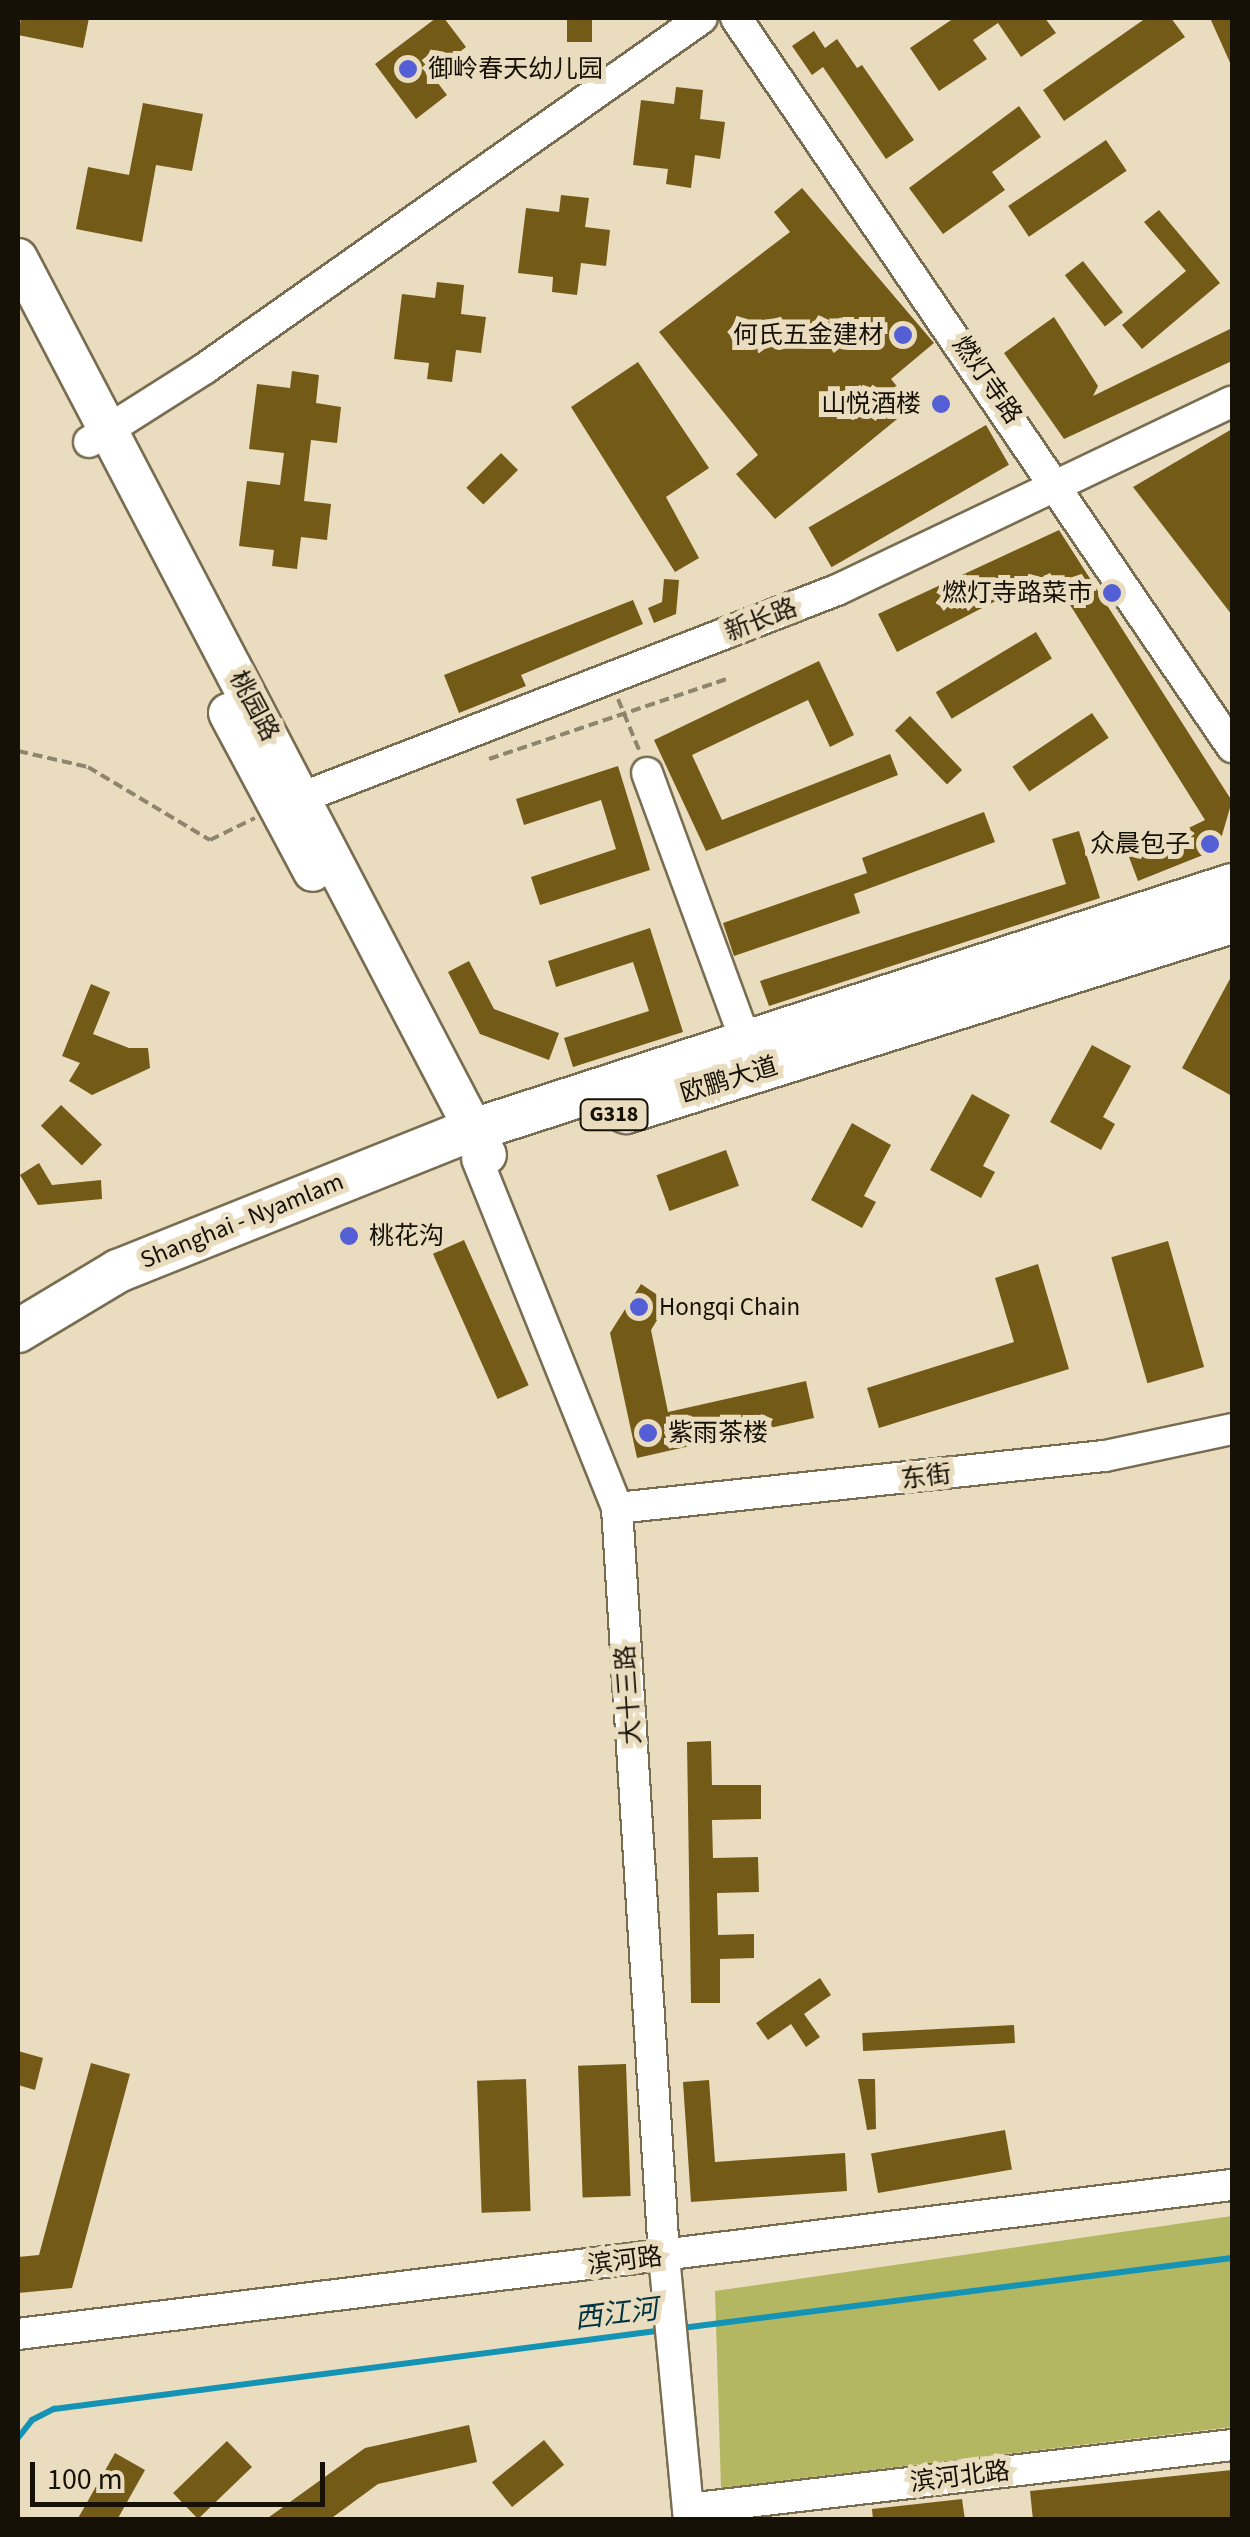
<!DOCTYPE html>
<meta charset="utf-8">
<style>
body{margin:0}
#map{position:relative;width:1250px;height:2537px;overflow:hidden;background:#eaddbf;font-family:"Source Sans 3","Noto Sans SC",sans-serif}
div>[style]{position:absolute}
.green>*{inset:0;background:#b4b762}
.stream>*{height:6px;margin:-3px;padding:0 3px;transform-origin:3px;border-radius:3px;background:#1493b4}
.building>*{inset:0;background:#735a17;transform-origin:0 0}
.path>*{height:4px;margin-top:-2px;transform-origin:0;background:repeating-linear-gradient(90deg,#8e856f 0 10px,transparent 0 15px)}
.roads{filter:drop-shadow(2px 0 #786c51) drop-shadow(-2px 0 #786c51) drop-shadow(0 2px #786c51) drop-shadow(0 -2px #786c51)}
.minor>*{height:30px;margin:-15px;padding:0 15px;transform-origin:15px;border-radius:15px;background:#fff}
.major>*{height:38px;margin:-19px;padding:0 19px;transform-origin:19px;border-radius:19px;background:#fff}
.highway>*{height:42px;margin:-21px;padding:0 21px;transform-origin:21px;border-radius:21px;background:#fff}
.dots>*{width:28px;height:28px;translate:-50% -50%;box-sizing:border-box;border:5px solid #eaddbf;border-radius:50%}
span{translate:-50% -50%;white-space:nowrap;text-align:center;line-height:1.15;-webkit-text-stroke:10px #eaddbf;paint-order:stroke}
.shield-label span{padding:2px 8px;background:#eaddbf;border:2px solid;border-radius:8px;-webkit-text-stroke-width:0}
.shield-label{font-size:22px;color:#151106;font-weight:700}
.poi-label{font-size:25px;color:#151106}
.left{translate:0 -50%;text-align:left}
.right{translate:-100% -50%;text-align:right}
.street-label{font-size:25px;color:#151106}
.water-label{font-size:28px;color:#003240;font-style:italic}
.frame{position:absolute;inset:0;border:20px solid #151106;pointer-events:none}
.scale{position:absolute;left:30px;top:2462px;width:295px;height:45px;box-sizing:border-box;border:5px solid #151106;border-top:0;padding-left:12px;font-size:30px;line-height:35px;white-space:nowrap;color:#151106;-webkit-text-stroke:8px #eaddbf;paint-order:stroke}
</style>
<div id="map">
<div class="green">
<i style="clip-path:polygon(1232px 2216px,1232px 2427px,721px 2488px,715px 2291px)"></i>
</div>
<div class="stream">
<i style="left:682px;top:2328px;width:554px;rotate:-7.25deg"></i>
<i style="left:18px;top:2438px;width:23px;rotate:-52deg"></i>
<i style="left:32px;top:2420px;width:25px;rotate:-27deg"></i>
<i style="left:54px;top:2409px;width:615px;rotate:-7.38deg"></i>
</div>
<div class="building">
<i style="clip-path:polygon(21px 18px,89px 18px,83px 48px,18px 35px)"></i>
<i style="clip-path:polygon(436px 18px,444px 18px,466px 47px,431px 74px,447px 95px,416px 119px,375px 64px)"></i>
<i style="left:567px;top:18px;width:25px;height:24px"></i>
<i style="clip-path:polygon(954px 18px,1045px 18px,1056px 33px,1021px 57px,998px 23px,973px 40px,987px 59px,939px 91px,910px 48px)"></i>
<i style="clip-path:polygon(1146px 18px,1171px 18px,1185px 37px,1064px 121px,1043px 90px)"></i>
<i style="clip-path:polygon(1210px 18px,1232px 18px,1232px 67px)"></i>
<i style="clip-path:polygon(814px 31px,825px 48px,837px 39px,857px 68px,862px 65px,914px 140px,886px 159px,823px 67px,812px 75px,792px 46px)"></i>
<i style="clip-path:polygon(676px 87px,703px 90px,700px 119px,725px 122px,720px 159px,695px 155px,691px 188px,666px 184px,668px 169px,633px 165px,641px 100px,674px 104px)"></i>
<i style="clip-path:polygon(143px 103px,203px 114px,192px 171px,156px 165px,142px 242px,76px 229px,88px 167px,129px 175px)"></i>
<i style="clip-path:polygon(1019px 106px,1041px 137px,992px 172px,1005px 190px,943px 234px,909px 188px)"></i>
<i style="left:1106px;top:140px;width:37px;height:118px;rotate:56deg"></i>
<i style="clip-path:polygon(802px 188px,934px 343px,891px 379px,913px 406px,775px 519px,736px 474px,758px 455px,659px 332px,790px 232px,774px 212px)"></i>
<i style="clip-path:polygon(561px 195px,589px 198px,585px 227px,610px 230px,606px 266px,581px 263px,577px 295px,552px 292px,553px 277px,518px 273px,526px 208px,559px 212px)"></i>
<i style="clip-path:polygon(1159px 210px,1220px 283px,1142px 349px,1122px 325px,1186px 271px,1144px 222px)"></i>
<i style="left:1083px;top:261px;width:65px;height:23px;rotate:52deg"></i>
<i style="clip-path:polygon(437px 282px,464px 285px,461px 314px,486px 317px,481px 353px,456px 350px,452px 382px,427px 379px,429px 363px,394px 359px,402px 294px,435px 298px)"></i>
<i style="clip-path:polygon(1054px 317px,1098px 386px,1093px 396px,1232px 328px,1232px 361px,1064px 439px,1004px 353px)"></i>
<i style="clip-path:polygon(638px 362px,709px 468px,666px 497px,699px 558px,675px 572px,571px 407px)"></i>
<i style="clip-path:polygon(292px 371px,319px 375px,316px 403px,341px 407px,337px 443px,311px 440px,304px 501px,331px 504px,327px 540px,301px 537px,297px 569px,272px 566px,274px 550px,239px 546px,247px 481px,280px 485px,284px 453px,249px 449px,257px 384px,290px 388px)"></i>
<i style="left:986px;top:425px;width:46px;height:205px;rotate:60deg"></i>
<i style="clip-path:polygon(1232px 429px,1232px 615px,1133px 487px)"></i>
<i style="left:501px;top:453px;width:24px;height:49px;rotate:45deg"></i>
<i style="clip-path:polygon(1059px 530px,1232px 801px,1218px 849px,1138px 881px,1129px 857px,1205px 820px,1050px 573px,897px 652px,878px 614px)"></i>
<i style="clip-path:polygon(664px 579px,679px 580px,676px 614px,654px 623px,648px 608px,662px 602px)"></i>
<i style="clip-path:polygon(633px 600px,643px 624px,521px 675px,526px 686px,459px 713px,444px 675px)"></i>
<i style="left:1036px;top:632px;width:31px;height:117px;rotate:59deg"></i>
<i style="clip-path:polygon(819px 661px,854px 735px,830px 747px,808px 700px,692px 755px,722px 820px,890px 754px,898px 775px,706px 851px,654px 740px)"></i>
<i style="left:1092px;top:713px;width:30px;height:96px;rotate:56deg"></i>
<i style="left:910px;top:716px;width:75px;height:21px;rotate:46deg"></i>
<i style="clip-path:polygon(618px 766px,650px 870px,540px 905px,531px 877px,616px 849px,601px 800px,524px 825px,516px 799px)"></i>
<i style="clip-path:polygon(984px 812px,995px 842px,854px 894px,860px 913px,734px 956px,723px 923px,867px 873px,862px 858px)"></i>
<i style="clip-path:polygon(1079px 831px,1100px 898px,769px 1006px,760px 981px,1066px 884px,1052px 839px)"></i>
<i style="clip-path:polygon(650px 928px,683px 1032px,573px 1067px,564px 1038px,649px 1011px,633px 962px,556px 987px,548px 961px)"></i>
<i style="clip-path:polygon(469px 961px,494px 1009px,559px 1033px,549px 1060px,480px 1034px,448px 972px)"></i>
<i style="clip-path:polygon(1232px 975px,1232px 1096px,1182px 1068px)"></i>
<i style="clip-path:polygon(91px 984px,110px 992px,93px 1034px,129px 1048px,148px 1048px,150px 1068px,92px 1095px,69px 1081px,80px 1063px,62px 1056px)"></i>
<i style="clip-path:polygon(1092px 1045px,1131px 1066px,1103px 1117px,1115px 1124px,1101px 1150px,1050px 1122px)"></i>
<i style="clip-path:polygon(972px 1094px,1010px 1115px,983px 1166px,995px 1172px,981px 1198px,930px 1170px)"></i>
<i style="left:61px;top:1105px;width:57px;height:29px;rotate:44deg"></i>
<i style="clip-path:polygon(852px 1123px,891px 1145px,864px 1196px,876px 1202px,862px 1228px,811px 1200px)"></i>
<i style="left:726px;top:1150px;width:38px;height:74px;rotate:70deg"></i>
<i style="clip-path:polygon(39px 1163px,52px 1185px,101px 1180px,102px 1199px,38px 1205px,20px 1175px)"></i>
<i style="left:464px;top:1240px;width:159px;height:34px;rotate:66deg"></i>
<i style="left:1168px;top:1241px;width:131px;height:59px;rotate:74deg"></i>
<i style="clip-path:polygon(1038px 1264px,1069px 1369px,879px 1428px,867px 1388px,1014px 1342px,995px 1278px)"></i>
<i style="clip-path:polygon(641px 1284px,668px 1302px,651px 1330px,668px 1412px,806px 1381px,814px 1418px,637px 1458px,610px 1333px)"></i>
<i style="clip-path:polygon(711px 1741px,712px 1785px,761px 1785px,761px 1819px,712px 1820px,713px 1858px,758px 1857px,759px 1892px,717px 1893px,718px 1935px,754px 1934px,754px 1958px,720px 1959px,720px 2003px,691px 2003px,687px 1742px)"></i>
<i style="clip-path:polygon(820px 1978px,831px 1995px,804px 2014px,820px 2037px,806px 2047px,791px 2024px,768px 2040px,756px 2023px)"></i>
<i style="left:1014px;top:2025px;width:18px;height:152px;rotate:87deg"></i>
<i style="clip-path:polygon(18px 2051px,43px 2058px,35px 2090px,18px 2085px)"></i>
<i style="clip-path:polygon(91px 2063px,130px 2074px,72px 2288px,18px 2293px,18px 2257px,39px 2255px)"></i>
<i style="left:626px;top:2064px;width:132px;height:48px;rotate:88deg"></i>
<i style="left:526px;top:2079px;width:132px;height:49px;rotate:88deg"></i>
<i style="clip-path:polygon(858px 2079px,875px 2079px,876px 2129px,867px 2130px)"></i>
<i style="clip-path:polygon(709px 2080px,715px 2162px,845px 2153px,847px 2191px,691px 2202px,683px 2082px)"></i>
<i style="left:1005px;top:2130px;width:40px;height:136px;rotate:80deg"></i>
<i style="clip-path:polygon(469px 2425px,477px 2462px,378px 2484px,329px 2520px,265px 2520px,365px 2448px)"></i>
<i style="left:544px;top:2440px;width:32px;height:67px;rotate:51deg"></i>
<i style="left:227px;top:2441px;width:36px;height:75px;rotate:46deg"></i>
<i style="clip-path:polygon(115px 2453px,145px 2470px,117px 2520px,77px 2520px)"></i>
<i style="clip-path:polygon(1232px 2470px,1232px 2520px,1033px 2520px,1030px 2491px)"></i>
<i style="clip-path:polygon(962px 2499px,965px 2520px,873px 2520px,872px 2509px)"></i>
</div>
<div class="path">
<i style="left:618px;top:699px;width:55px;rotate:67.6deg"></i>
<i style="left:18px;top:751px;width:72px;rotate:12.9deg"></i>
<i style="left:88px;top:767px;width:142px;rotate:30.9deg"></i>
<i style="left:210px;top:840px;width:50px;rotate:-26.1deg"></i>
<i style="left:489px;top:759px;width:254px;rotate:-18.6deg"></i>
</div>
<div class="roads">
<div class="minor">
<i style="left:736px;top:18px;width:882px;rotate:55.77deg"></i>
<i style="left:89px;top:442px;width:136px;rotate:-32.4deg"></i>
<i style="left:204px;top:369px;width:609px;rotate:-35.18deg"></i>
<i style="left:647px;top:773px;width:287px;rotate:69.8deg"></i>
<i style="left:280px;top:806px;width:597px;rotate:-21.2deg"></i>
<i style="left:837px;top:590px;width:437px;rotate:-25.5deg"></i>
<i style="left:477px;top:1159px;width:376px;rotate:68.1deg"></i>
<i style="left:617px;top:1508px;width:749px;rotate:86.4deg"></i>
<i style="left:664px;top:2256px;width:265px;rotate:84.6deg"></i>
<i style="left:617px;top:1508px;width:491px;rotate:-6.1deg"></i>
<i style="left:1105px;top:1456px;width:130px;rotate:-12deg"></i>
<i style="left:18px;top:2334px;width:1223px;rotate:-7deg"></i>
<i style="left:688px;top:2509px;width:548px;rotate:-6.71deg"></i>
</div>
<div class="major">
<i style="left:18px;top:258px;width:1012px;rotate:62.4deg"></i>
<i style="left:228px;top:713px;width:180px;rotate:61.9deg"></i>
</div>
<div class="highway">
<i style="left:626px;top:1112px;width:635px;rotate:-17.41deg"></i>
<i style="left:18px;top:1331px;width:117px;rotate:-31deg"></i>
<i style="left:118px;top:1271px;width:366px;rotate:-21.8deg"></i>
<i style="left:458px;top:1135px;width:813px;rotate:-17.9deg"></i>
</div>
</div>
<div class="dots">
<i style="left:408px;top:69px;background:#545fd5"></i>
<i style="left:903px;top:335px;background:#545fd5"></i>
<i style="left:941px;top:404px;background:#545fd5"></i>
<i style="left:1112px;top:593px;background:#545fd5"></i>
<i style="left:1210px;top:844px;background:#545fd5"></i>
<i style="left:349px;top:1236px;background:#545fd5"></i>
<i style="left:639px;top:1307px;background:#545fd5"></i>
<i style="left:648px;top:1433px;background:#545fd5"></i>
</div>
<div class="shield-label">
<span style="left:614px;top:1115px">G318</span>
</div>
<div class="poi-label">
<span class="left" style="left:428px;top:69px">御岭春天幼儿园</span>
<span class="right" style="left:883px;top:335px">何氏五金建材</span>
<span class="right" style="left:921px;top:404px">山悦酒楼</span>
<span class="right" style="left:1092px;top:593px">燃灯寺路菜市</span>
<span class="right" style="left:1190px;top:844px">众晨包子</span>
<span class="left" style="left:369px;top:1236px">桃花沟</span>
<span class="left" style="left:659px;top:1307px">Hongqi Chain</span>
<span class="left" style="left:668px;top:1433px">紫雨茶楼</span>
</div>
<div class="street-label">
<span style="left:987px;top:380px;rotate:55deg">燃灯寺路</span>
<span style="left:761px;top:620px;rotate:-21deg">新长路</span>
<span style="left:254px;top:706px;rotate:62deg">桃园路</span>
<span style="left:729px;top:1080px;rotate:-17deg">欧鹏大道</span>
<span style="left:242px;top:1221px;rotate:-22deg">Shanghai - Nyamlam</span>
<span style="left:926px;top:1477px;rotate:-7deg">东街</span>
<span style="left:629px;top:1695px;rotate:-94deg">大十三路</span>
<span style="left:625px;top:2261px;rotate:-7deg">滨河路</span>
<span style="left:960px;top:2477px;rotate:-7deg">滨河北路</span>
</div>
<div class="water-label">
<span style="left:616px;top:2314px;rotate:-7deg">西江河</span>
</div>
<div class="frame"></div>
<div class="scale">100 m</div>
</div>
